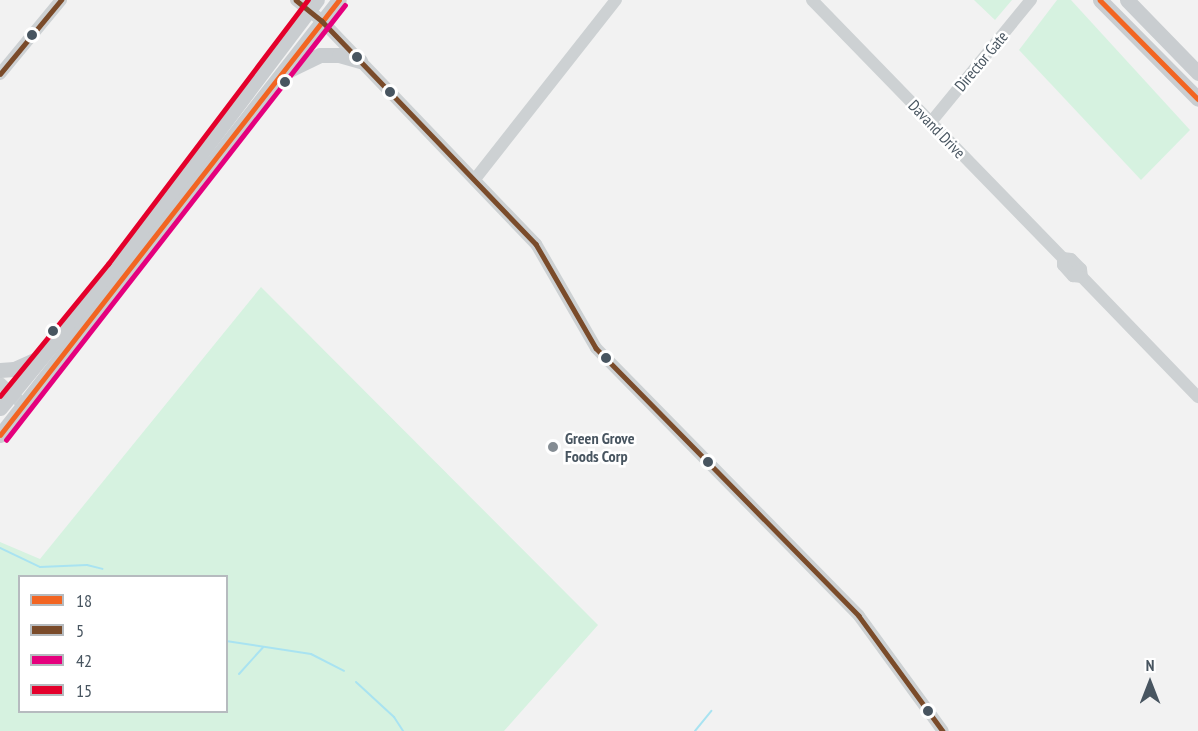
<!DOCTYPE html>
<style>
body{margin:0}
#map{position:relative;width:1198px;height:731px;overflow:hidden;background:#f2f2f2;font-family:"PT Sans Narrow",sans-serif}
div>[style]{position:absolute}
.green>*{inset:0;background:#d6f2e0}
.stream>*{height:2px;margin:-1px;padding:0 1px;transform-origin:1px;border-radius:1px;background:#a9e3f1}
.minor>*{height:12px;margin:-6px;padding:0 6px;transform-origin:6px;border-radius:6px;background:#cdd1d3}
.major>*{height:15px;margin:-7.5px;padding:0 7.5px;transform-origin:7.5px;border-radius:7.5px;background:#c9cdd0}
.bus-1>*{height:4.5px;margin:-2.25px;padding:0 2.25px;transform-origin:2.25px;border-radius:2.25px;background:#f26522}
.bus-2>*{height:4.5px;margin:-2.25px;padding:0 2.25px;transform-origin:2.25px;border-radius:2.25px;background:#7a4b2a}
.bus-3>*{height:4.5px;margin:-2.25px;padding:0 2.25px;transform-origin:2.25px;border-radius:2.25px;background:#e5007d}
.bus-4>*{height:4.5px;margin:-2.25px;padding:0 2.25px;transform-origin:2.25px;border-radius:2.25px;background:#e4002b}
.dots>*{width:16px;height:16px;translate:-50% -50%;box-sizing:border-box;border:3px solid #fff;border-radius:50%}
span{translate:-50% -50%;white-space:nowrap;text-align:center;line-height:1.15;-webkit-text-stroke:5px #fff;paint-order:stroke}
.street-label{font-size:16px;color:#485560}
.poi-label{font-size:16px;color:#485560;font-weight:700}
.left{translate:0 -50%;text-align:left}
.legend{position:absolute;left:18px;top:575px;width:210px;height:138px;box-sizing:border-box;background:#fff;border:2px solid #b6bbbf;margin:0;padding:8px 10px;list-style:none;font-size:18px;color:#485560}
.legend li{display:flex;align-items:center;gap:12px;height:30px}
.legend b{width:30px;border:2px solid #b6bbbf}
.north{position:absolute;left:1120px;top:653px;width:60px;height:60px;-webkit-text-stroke:4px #fff;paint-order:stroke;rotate:0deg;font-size:16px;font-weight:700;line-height:24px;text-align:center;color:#485560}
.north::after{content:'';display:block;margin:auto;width:21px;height:27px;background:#485560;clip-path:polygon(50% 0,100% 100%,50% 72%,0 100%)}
</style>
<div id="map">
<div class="green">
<i style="clip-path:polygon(974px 0,1012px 0,995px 20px)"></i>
<i style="clip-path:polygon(1057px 0,1071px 0,1190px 130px,1141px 180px,1019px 50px)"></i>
<i style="clip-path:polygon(evenodd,261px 287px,598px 625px,504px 731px,0 731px,0 542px,40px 559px,261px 287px,20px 576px,226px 576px,226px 712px,20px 712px,20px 576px)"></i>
</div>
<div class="stream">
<i style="left:0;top:548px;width:44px;rotate:25.4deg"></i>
<i style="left:40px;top:567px;width:47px;rotate:-2.4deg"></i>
<i style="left:87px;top:565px;width:16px;rotate:14deg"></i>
<i style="left:226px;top:641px;width:86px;rotate:8.7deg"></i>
<i style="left:311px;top:654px;width:37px;rotate:27deg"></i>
<i style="left:239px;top:674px;width:36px;rotate:-48deg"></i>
<i style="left:356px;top:682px;width:52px;rotate:42.6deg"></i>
<i style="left:394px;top:717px;width:17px;rotate:57deg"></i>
<i style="left:695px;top:731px;width:26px;rotate:-51deg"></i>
</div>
<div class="minor">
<i style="left:296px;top:0;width:33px;rotate:39deg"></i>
<i style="left:322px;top:21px;width:309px;rotate:46.2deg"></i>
<i style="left:536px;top:244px;width:120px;rotate:60deg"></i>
<i style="left:596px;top:348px;width:375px;rotate:45.5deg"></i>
<i style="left:859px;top:616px;width:142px;rotate:53.9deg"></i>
<i style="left:812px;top:0;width:360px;rotate:45.8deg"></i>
<i style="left:1063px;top:258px;width:8px;rotate:7deg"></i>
<i style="left:1071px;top:259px;width:14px;rotate:45deg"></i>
<i style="left:1081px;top:269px;width:8px;rotate:83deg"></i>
<i style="left:1082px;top:277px;width:167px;rotate:46deg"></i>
<i style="left:0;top:74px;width:96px;rotate:-50.5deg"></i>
<i style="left:931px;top:122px;width:158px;rotate:-50.7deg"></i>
<i style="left:475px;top:179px;width:228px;rotate:-51.8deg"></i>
<i style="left:1063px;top:258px;width:7px;rotate:90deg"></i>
<i style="left:1063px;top:265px;width:15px;rotate:48deg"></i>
<i style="left:1073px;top:276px;width:9px;rotate:6deg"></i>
<i style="left:0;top:383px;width:33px;rotate:43deg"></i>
</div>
<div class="major">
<i style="left:1100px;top:0;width:139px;rotate:45.3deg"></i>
<i style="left:1127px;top:0;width:102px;rotate:45.8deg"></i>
<i style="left:285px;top:72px;width:39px;rotate:-26deg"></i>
<i style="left:320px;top:55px;width:19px"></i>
<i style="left:339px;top:55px;width:22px;rotate:16deg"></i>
<i style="left:0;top:370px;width:14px;rotate:-4deg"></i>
<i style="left:14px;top:369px;width:30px;rotate:-24deg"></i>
<i style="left:0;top:408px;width:180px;rotate:-50.6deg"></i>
<i style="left:114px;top:269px;width:337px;rotate:-53deg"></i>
<i style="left:0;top:435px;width:551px;rotate:-52.07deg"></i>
</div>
<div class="bus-1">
<i style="left:1100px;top:0;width:139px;rotate:45.3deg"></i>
<i style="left:0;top:435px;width:551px;rotate:-52.07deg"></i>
</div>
<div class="bus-2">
<i style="left:296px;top:0;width:33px;rotate:39deg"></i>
<i style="left:322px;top:21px;width:309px;rotate:46.2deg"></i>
<i style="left:536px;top:244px;width:120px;rotate:60deg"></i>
<i style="left:596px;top:348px;width:375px;rotate:45.5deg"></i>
<i style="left:859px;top:616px;width:142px;rotate:53.9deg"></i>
<i style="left:0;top:74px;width:96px;rotate:-50.5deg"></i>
</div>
<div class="bus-3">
<i style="left:6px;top:440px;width:551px;rotate:-52.07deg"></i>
</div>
<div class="bus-4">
<i style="left:0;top:396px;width:171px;rotate:-50.7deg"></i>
<i style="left:108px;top:264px;width:331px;rotate:-52.9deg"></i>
</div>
<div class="dots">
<i style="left:32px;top:35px;background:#485560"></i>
<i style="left:357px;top:57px;background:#485560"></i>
<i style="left:285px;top:82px;background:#485560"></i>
<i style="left:390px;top:92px;background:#485560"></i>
<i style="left:53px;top:331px;background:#485560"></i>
<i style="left:606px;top:358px;background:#485560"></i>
<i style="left:553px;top:447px;background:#848c93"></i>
<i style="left:708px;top:462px;background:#485560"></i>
<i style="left:928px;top:711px;background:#485560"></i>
</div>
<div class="street-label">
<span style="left:981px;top:61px;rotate:-50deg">Director Gate</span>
<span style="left:937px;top:129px;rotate:46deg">Davand Drive</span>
</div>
<div class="poi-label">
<span class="left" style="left:565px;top:447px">Green Grove<br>Foods Corp</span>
</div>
<ul class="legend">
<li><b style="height:8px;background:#f26522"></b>18</li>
<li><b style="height:8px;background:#7a4b2a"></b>5</li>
<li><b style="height:8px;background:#e5007d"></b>42</li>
<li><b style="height:8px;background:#e4002b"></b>15</li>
</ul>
<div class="north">N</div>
</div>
